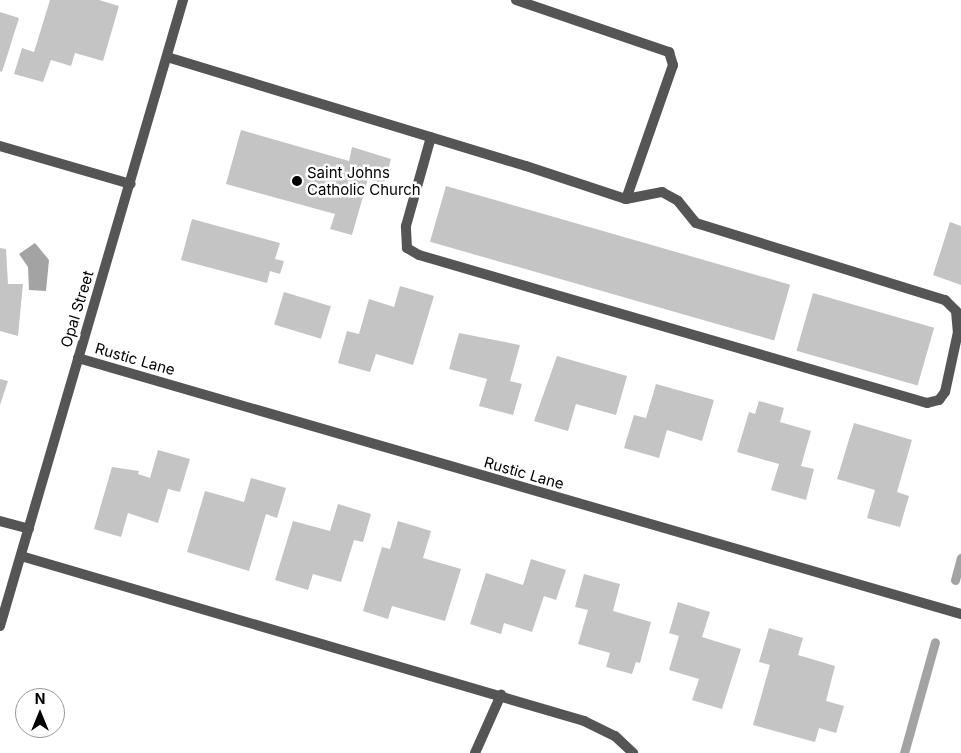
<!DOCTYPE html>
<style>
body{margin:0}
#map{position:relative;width:961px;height:753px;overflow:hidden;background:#fff;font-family:Inter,sans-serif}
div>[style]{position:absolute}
.water>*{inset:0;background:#a3a3a3}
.stream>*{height:9px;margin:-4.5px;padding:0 4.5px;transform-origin:4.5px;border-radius:4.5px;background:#a3a3a3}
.building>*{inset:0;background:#c4c4c4;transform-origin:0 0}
.service>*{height:10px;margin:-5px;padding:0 5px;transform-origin:5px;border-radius:5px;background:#555}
.minor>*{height:10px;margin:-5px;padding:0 5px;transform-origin:5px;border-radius:5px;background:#555}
.tertiary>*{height:10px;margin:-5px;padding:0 5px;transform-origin:5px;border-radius:5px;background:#555}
.dots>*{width:14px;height:14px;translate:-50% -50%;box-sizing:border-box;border:2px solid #fff;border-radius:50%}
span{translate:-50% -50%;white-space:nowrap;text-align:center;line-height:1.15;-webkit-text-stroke:5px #fff;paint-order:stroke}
.poi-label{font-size:15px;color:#000}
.left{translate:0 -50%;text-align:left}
.street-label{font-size:15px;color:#000}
.north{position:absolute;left:15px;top:688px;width:50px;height:50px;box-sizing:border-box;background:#fff;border:1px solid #999;border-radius:50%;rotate:0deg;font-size:14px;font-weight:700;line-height:20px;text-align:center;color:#000}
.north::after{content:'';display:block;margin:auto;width:18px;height:22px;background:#000;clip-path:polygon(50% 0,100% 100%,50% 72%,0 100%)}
</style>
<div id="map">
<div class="water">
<i style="clip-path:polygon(35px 243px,49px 260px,46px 291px,29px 290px,28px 267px,19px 254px)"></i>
</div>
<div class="stream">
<i style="left:955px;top:580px;width:23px;rotate:-75deg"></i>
<i style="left:904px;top:753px;width:115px;rotate:-74.4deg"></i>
</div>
<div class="building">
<i style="clip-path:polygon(50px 0,99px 0,119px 6px,103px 61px,75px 53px,71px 66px,51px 60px,43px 82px,14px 74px,22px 48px,34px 52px)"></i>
<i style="clip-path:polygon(0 12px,19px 18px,2px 72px,0 71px)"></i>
<i style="clip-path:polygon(241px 130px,349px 161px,352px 147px,391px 159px,384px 184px,368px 179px,352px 235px,330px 229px,335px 214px,226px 184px)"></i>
<i style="left:446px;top:186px;width:358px;height:58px;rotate:16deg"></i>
<i style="clip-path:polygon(192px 219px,280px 243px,275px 259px,284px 261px,280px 274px,270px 271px,267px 283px,181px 260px)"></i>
<i style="clip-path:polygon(950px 222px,961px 226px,961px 285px,933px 275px)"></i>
<i style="clip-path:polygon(0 248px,6px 249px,8px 284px,23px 284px,18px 336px,0 331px)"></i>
<i style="clip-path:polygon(400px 286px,434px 296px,413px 365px,376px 354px,370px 372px,338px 363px,347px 331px,359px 334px,369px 299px,394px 307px)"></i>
<i style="left:284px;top:292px;width:49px;height:34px;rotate:17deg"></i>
<i style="left:813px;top:293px;width:126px;height:60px;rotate:16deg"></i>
<i style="clip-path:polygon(459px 333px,520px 345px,510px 381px,522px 384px,513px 415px,479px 406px,487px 379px,449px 369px)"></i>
<i style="clip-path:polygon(557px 356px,627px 376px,616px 415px,576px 404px,568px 431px,534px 421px)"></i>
<i style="clip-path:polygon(0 379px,8px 381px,0 405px)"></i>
<i style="clip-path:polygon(656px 384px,714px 400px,702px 441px,667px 430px,659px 458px,624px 448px,634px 415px,646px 418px)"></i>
<i style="clip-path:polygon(759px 401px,784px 408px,780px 422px,811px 431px,801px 466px,814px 469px,806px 500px,771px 490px,779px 464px,737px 452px,749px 412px,755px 414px)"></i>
<i style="clip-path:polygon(854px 423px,912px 440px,897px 492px,909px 496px,900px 527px,867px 518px,875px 490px,837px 479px)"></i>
<i style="clip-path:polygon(158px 450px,190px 459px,180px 492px,168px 489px,158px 523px,128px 513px,121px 537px,94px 529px,112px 467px,139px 471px,138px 474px,150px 478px)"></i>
<i style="clip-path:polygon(251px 478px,286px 488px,277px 518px,266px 514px,249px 571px,187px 552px,205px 491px,244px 502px)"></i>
<i style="clip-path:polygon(338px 504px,371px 514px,363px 542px,354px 540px,341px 582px,313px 574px,308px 590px,275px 580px,293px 521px,330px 531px)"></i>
<i style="clip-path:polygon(398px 521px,431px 531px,423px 558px,461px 569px,445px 621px,392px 606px,388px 619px,363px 611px,382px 547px,390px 549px)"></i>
<i style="clip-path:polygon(531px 559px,566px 570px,556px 600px,544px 596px,532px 632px,504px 623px,501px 634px,470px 624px,486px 573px,523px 585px)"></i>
<i style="clip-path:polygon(584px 574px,620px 584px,613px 611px,651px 622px,640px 663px,636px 662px,632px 674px,606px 667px,610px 653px,578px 644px,588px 610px,575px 607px)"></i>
<i style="clip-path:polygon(678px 602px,710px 612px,702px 637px,741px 649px,722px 709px,692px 700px,699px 679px,669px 670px,679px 636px,669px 633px)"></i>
<i style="clip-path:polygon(769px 628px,803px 638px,798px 655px,835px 666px,826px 701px,844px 706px,836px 733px,819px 728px,815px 742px,753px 725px,770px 665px,759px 662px)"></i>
</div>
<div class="service">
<i style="left:516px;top:0;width:162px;rotate:18.8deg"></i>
<i style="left:669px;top:52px;width:14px;rotate:73deg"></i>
<i style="left:673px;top:65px;width:142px;rotate:109.3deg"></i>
<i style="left:167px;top:57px;width:375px;rotate:16.9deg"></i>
<i style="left:526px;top:166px;width:105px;rotate:18.3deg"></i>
<i style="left:626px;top:199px;width:37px;rotate:-11deg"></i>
<i style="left:662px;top:192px;width:18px;rotate:29deg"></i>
<i style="left:678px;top:201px;width:28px;rotate:51deg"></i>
<i style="left:696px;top:223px;width:261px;rotate:17.2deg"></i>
<i style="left:945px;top:300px;width:16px;rotate:45deg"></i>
<i style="left:956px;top:311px;width:21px;rotate:85deg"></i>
<i style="left:958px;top:332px;width:61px;rotate:102.2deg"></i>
<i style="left:945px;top:392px;width:10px;rotate:127deg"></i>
<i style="left:939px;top:400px;width:12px;rotate:166deg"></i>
<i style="left:927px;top:403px;width:529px;rotate:-163.76deg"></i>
<i style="left:419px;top:255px;width:14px;rotate:-150deg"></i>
<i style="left:407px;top:248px;width:22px;rotate:-93deg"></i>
<i style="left:406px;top:226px;width:92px;rotate:-74.3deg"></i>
<i style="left:21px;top:556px;width:587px;rotate:16.33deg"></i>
<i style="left:584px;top:721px;width:34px;rotate:26deg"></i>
<i style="left:615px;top:736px;width:25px;rotate:43deg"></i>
<i style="left:475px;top:753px;width:64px;rotate:-65.9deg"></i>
</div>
<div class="minor">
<i style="left:0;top:146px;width:136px;rotate:16.2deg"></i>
<i style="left:78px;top:358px;width:919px;rotate:16.17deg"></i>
<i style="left:0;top:521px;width:30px;rotate:15deg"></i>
</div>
<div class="tertiary">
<i style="left:0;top:626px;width:652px;rotate:-73.7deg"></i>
</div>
<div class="dots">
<i style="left:297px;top:181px;background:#000"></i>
</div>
<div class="poi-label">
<span class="left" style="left:307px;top:181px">Saint Johns<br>Catholic Church</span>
</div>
<div class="street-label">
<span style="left:77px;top:309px;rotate:-73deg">Opal Street</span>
<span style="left:135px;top:359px;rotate:16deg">Rustic Lane</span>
<span style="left:524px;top:473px;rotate:16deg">Rustic Lane</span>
</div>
<div class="north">N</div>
</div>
